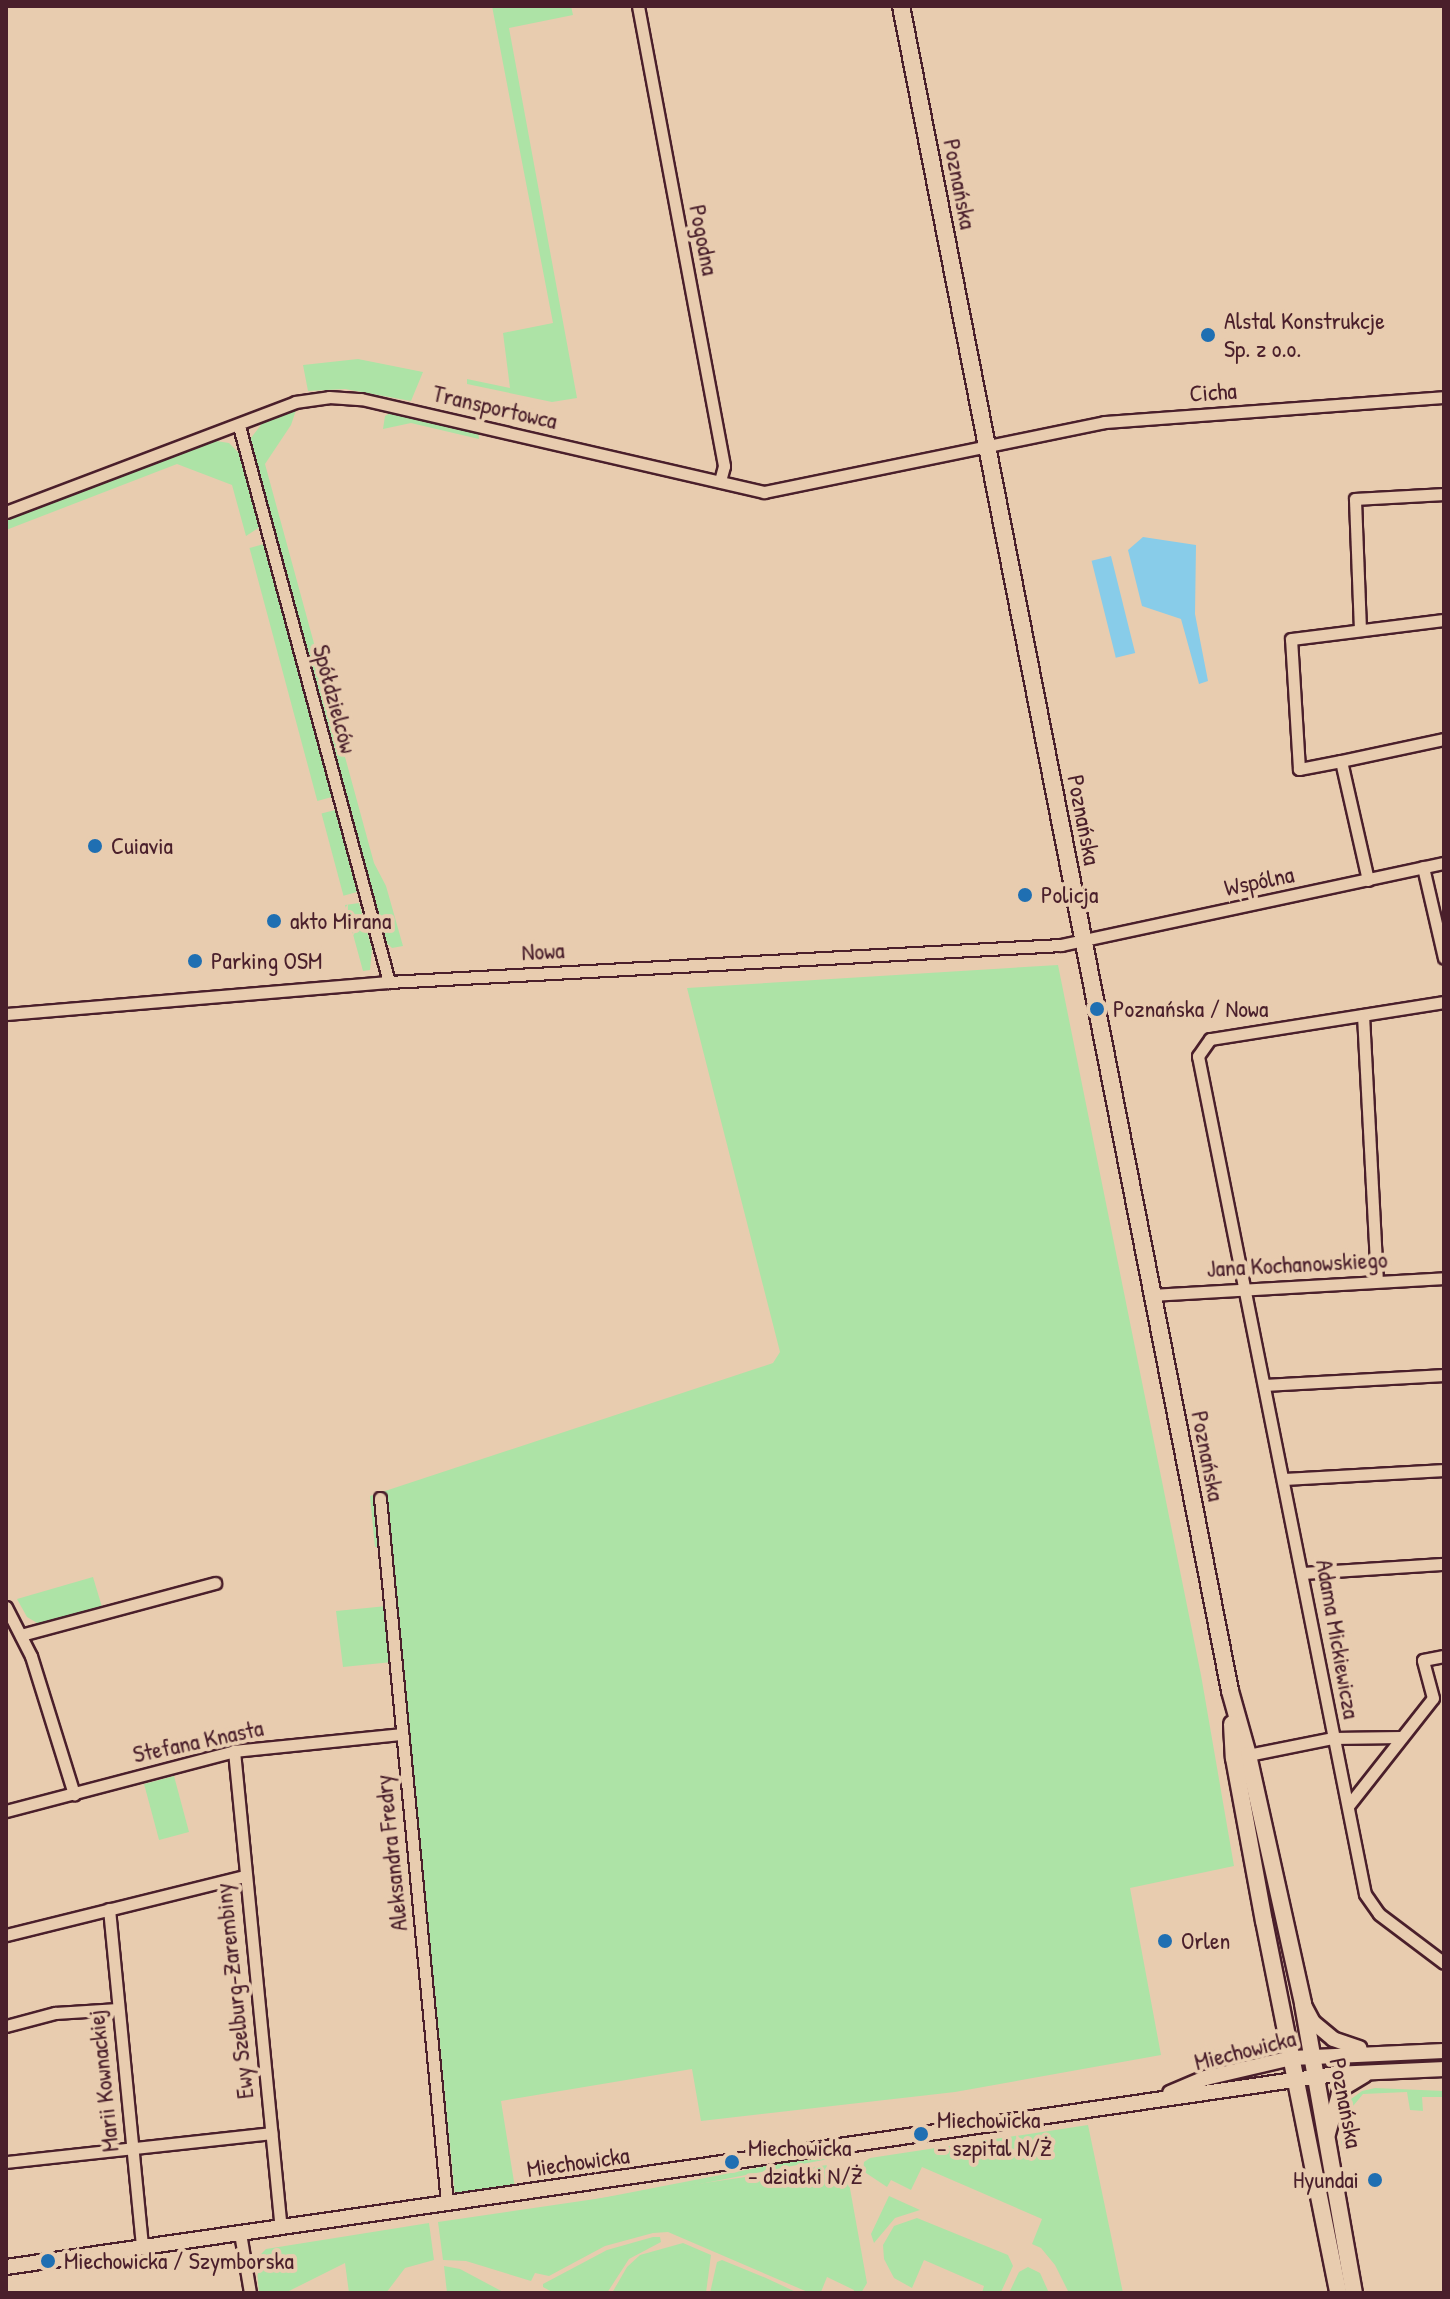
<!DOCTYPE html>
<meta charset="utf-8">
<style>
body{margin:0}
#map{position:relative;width:1450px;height:2299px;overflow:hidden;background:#e8ccaf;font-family:"Patrick Hand",sans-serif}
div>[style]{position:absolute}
.green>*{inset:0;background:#ade3a6;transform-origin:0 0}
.water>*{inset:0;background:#88cce9;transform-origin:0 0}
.roads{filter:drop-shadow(2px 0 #4a1f2b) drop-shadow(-2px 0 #4a1f2b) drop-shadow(0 2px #4a1f2b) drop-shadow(0 -2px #4a1f2b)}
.minor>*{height:11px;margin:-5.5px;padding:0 5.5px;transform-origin:5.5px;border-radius:5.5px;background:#e8ccaf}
.tertiary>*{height:14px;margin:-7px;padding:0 7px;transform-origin:7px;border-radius:7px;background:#e8ccaf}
.secondary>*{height:16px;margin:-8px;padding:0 8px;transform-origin:8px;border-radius:8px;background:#e8ccaf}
.dots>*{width:22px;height:22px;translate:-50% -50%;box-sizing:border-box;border:4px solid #e8ccaf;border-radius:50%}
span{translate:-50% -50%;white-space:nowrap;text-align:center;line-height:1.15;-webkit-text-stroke:8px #e8ccaf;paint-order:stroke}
.street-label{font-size:24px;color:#4a1f2b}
.poi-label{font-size:24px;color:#4a1f2b}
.left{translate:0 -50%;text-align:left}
.right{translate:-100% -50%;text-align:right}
.frame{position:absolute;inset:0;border:8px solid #4a1f2b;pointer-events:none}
</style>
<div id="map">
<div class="green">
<i style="clip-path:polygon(492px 6px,571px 6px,573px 15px,509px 28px,577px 398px,552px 402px,467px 384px,467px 379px,510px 388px,503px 333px,553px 323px)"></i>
<i style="clip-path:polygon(358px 359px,423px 372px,411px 401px,345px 389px,308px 391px,303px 365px)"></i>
<i style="clip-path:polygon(296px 410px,291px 425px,265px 464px,374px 863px,386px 886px,403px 946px,392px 948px,383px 940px,251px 445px,251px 438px,263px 422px)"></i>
<i style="clip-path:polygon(392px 412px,478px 431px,479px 439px,411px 423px,383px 429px,385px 416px)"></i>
<i style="clip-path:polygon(216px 441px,229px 443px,242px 456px,260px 527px,246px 536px,232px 485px,177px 464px,6px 530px,6px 517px)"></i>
<i style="left:264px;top:544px;width:262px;height:15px;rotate:75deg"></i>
<i style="left:335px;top:810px;width:85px;height:14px;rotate:75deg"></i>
<i style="clip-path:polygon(359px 903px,372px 949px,370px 970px,363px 971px,345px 905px)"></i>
<i style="clip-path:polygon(1058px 965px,1201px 1675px,1234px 1866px,1130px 1888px,1161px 2055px,955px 2092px,701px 2121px,692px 2069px,501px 2101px,515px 2188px,455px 2196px,402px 1661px,343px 1667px,336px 1611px,387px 1606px,381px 1547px,375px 1547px,370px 1496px,773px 1363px,780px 1352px,687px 988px)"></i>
<i style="clip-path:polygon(93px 1577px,102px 1607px,39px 1624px,27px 1617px,17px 1599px)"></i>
<i style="left:174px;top:1776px;width:58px;height:31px;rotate:75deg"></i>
<i style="clip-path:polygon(1375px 2088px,1444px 2091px,1444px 2097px,1422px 2097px,1423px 2111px,1410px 2110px,1407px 2092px,1363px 2094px,1349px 2111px,1341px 2146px,1341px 2132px,1351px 2099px,1362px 2091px)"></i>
<i style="clip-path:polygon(1088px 2125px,1123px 2293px,1069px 2293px,1055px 2265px,1041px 2248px,1032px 2244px,1042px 2219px,922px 2167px,911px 2190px,891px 2180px,887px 2187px,863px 2171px,864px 2162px,870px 2158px)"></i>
<i style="left:838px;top:2152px;width:5px;height:398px;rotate:79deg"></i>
<i style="clip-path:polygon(827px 2165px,838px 2169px,849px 2183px,867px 2283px,861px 2293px,853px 2293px,854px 2290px,827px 2277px,821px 2292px,810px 2293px,668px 2232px,653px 2233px,605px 2246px,549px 2276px,535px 2273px,531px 2281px,466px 2261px,443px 2260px,438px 2222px)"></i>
<i style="clip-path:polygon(889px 2196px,920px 2210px,895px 2218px,874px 2243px,871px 2234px)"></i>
<i style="clip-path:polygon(917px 2218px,1008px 2255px,1013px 2266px,1001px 2292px,982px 2293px,984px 2286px,924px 2260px,912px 2288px,894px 2278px,884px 2259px,883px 2245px,894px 2226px)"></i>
<i style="clip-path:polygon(429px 2223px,434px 2260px,405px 2268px,386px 2293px,349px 2293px,345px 2263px,285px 2293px,259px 2293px,256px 2259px,266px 2249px)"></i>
<i style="clip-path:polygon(653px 2237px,660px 2237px,661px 2242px,629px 2259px,607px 2293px,554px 2293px,543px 2287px,543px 2284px,607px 2250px)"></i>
<i style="clip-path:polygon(683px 2243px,711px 2255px,706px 2293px,612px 2293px,627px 2267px,640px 2255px)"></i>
<i style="clip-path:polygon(722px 2260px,766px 2278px,798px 2293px,710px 2293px,717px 2262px)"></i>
<i style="clip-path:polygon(444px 2266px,460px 2269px,505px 2293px,447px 2293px)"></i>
<i style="clip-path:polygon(1028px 2267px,1040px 2273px,1049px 2293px,1009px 2293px,1019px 2272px)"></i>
</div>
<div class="water">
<i style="clip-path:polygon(1143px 537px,1196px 545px,1195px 614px,1208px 681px,1199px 684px,1181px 619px,1142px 606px,1128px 550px)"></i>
<i style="left:1111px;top:556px;width:100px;height:20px;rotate:76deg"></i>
</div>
<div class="roads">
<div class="minor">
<i style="left:638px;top:6px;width:468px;rotate:79.4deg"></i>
<i style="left:724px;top:466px;width:16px;rotate:105deg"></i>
<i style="left:239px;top:426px;width:576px;rotate:74.9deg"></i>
<i style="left:6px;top:512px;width:309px;rotate:-20.8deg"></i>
<i style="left:295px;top:402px;width:34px;rotate:-8deg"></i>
<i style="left:329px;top:397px;width:32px;rotate:4deg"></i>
<i style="left:361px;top:399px;width:414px;rotate:13deg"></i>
<i style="left:764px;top:492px;width:347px;rotate:-11.6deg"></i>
<i style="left:1104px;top:422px;width:341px;rotate:-4.2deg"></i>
<i style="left:1360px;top:630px;width:131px;rotate:-92.2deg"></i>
<i style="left:1355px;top:499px;width:89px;rotate:-3.2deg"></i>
<i style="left:1341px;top:761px;width:43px;rotate:169.2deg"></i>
<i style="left:1299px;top:769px;width:130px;rotate:-93.5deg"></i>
<i style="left:1291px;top:639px;width:154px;rotate:-7.1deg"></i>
<i style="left:1423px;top:867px;width:93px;rotate:77deg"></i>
<i style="left:1368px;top:880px;width:122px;rotate:-102.8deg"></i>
<i style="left:1341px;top:761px;width:105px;rotate:-12.1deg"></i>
<i style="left:1444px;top:1002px;width:237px;rotate:171deg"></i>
<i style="left:1210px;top:1039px;width:21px;rotate:125deg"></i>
<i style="left:1198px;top:1056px;width:854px;rotate:78.73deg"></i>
<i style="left:1365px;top:1894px;width:24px;rotate:55deg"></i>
<i style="left:1379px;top:1914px;width:81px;rotate:37deg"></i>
<i style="left:6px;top:1014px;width:384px;rotate:-4.8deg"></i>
<i style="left:389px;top:982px;width:673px;rotate:-3.15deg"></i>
<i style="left:1061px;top:945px;width:392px;rotate:-12.1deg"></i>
<i style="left:1363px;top:1015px;width:266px;rotate:87deg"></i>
<i style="left:1152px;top:1295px;width:292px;rotate:-3.3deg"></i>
<i style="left:1265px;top:1385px;width:179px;rotate:-3.2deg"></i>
<i style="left:1285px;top:1479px;width:159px;rotate:-3.2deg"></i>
<i style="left:380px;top:1498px;width:708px;rotate:84.57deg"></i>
<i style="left:1304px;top:1573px;width:140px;rotate:-3.7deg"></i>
<i style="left:6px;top:1607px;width:55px;rotate:63deg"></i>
<i style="left:31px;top:1656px;width:145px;rotate:72.7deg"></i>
<i style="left:21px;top:1635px;width:201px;rotate:-15deg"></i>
<i style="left:234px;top:1751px;width:478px;rotate:84.4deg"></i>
<i style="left:1243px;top:1756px;width:92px;rotate:-11.3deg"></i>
<i style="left:1333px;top:1738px;width:68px;rotate:-0.8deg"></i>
<i style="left:1348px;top:1806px;width:137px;rotate:-51.8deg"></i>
<i style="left:1433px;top:1698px;width:39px;rotate:-105deg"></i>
<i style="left:1423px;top:1660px;width:21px;rotate:-11deg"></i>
<i style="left:6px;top:1811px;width:236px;rotate:-14.7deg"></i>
<i style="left:234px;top:1751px;width:169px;rotate:-5.8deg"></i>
<i style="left:109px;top:1909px;width:341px;rotate:84.4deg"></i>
<i style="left:6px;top:1935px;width:246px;rotate:-13.9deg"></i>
<i style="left:6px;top:2026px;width:51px;rotate:-14.9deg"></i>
<i style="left:55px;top:2013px;width:63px;rotate:-3.6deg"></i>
<i style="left:6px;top:2162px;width:267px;rotate:-6.2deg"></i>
<i style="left:240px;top:2233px;width:61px;rotate:80.5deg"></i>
</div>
<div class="tertiary">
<i style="left:1305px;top:2007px;width:17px;rotate:62deg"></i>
<i style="left:1313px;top:2022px;width:26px;rotate:40deg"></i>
<i style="left:1333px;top:2039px;width:28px;rotate:19deg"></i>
<i style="left:1170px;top:2093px;width:39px;rotate:-23deg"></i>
<i style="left:1206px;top:2078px;width:88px;rotate:-13.1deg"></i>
<i style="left:1292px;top:2058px;width:152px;rotate:-2.6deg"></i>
<i style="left:1328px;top:2134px;width:46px;rotate:-74.7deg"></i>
<i style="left:1340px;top:2090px;width:29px;rotate:-31deg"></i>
<i style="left:6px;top:2267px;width:1343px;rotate:-8.26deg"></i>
<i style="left:1335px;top:2074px;width:109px;rotate:-2.6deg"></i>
</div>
<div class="secondary">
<i style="left:901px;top:6px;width:1717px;rotate:78.95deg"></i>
<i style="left:1230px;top:1691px;width:66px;rotate:74.3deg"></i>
<i style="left:1248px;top:1755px;width:255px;rotate:77.5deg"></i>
<i style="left:1303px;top:2004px;width:293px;rotate:80deg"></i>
<i style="left:1232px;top:1724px;width:34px;rotate:87deg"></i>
<i style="left:1234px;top:1758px;width:166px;rotate:79.6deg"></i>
<i style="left:1264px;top:1921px;width:379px;rotate:78.7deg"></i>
</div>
</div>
<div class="dots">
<i style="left:1208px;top:335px;background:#1f6fb2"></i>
<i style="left:95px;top:846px;background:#1f6fb2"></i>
<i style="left:1025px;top:895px;background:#1f6fb2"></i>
<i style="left:274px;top:921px;background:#1f6fb2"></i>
<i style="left:195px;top:961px;background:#1f6fb2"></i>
<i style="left:1097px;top:1009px;background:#1f6fb2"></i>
<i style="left:1165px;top:1941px;background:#1f6fb2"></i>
<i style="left:921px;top:2134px;background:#1f6fb2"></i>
<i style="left:732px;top:2162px;background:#1f6fb2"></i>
<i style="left:1375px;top:2180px;background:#1f6fb2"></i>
<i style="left:48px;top:2261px;background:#1f6fb2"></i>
</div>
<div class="street-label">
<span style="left:960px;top:184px;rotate:79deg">Poznańska</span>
<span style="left:704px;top:240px;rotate:79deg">Pogodna</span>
<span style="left:1213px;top:392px;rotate:-4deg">Cicha</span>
<span style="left:495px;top:407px;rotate:13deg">Transportowca</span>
<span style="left:335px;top:699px;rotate:75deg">Spółdzielców</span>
<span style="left:1084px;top:820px;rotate:79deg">Poznańska</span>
<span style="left:1259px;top:881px;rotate:-12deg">Wspólna</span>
<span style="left:543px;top:951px;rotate:-3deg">Nowa</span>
<span style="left:1297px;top:1264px;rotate:-3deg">Jana Kochanowskiego</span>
<span style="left:1208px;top:1456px;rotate:79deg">Poznańska</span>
<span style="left:1338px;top:1639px;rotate:80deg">Adama Mickiewicza</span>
<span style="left:198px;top:1741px;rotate:-12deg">Stefana Knasta</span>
<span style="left:391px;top:1853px;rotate:-96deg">Aleksandra Fredry</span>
<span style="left:234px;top:1991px;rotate:-96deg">Ewy Szelburg-Zarembiny</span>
<span style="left:1245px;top:2050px;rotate:-14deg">Miechowicka</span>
<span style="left:103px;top:2081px;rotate:-96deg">Marii Kownackiej</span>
<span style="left:1346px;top:2103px;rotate:79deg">Poznańska</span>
<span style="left:578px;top:2162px;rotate:-8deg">Miechowicka</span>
</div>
<div class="poi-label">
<span class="left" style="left:1224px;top:335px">Alstal Konstrukcje<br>Sp. z o.o.</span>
<span class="left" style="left:111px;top:846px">Cuiavia</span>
<span class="left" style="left:1041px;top:895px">Policja</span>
<span class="left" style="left:290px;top:921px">akto Mirana</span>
<span class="left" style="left:211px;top:961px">Parking OSM</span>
<span class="left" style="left:1113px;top:1009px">Poznańska / Nowa</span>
<span class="left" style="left:1181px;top:1941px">Orlen</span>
<span class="left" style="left:937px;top:2134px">Miechowicka<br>- szpital N/Ż</span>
<span class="left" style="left:748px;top:2162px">Miechowicka<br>- działki N/Ż</span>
<span class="right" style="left:1359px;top:2180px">Hyundai</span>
<span class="left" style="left:64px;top:2261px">Miechowicka / Szymborska</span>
</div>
<div class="frame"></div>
</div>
